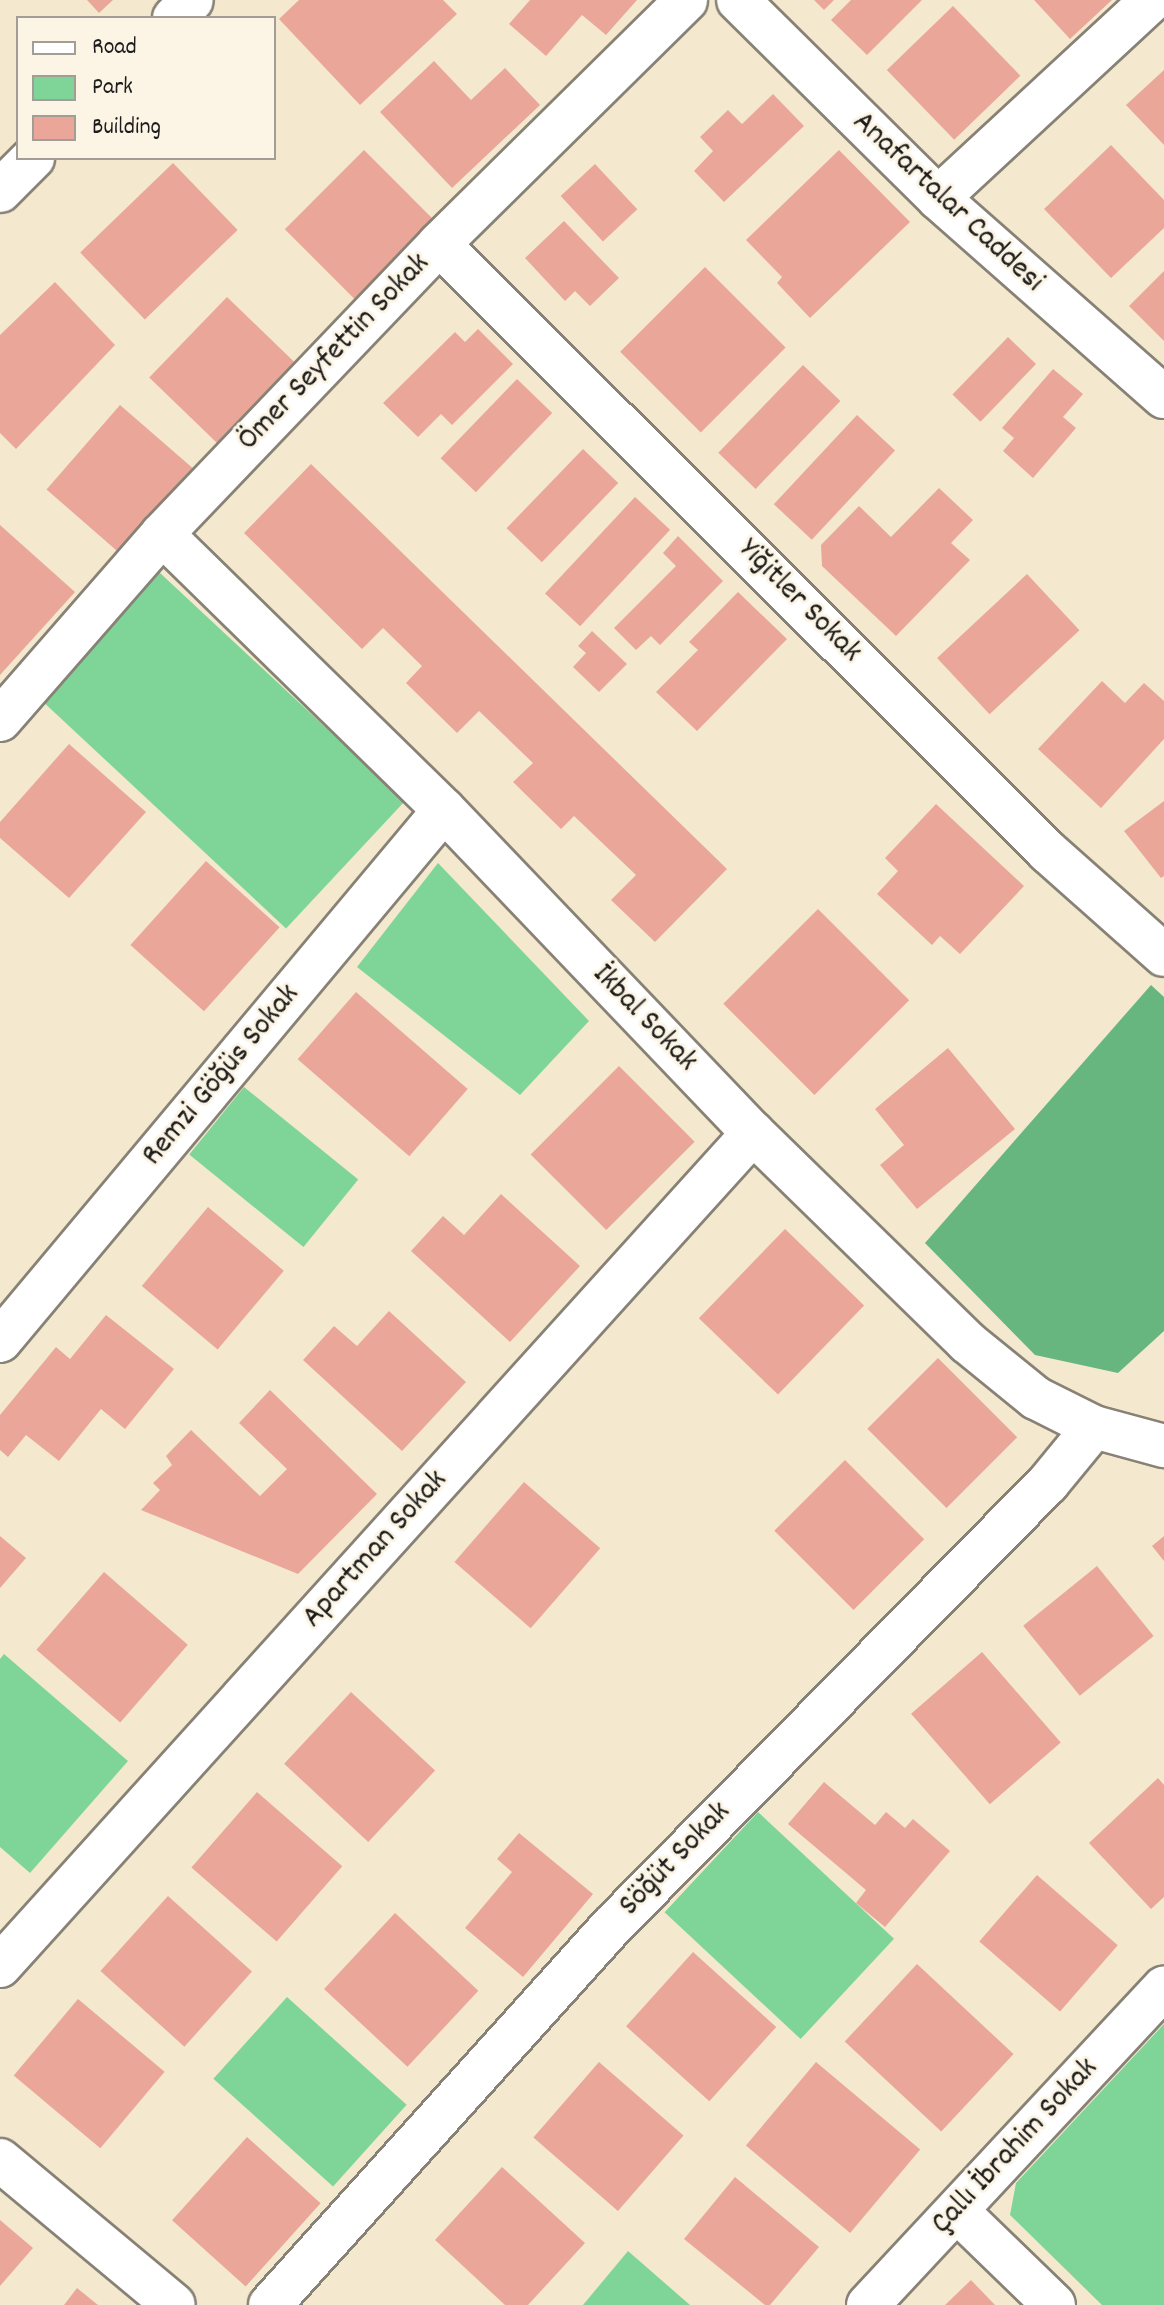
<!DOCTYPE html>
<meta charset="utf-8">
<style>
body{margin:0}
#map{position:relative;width:1164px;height:2305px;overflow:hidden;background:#f4e9cf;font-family:Dekko,sans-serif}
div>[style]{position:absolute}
.green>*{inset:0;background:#7fd598;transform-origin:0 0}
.forest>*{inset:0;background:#67b680}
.building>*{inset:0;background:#eaa799;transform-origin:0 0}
.roads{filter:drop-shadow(2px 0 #888276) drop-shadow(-2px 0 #888276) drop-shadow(0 2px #888276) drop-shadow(0 -2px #888276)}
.minor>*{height:42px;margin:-21px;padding:0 21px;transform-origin:21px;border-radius:21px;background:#fff}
span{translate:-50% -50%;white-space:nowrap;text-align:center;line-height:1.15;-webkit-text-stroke:6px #fcf5e5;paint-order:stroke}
.street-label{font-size:32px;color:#1c1c1c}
.legend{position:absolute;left:16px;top:16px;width:260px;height:144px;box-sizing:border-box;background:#fcf5e5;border:2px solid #a29e95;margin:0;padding:10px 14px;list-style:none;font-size:24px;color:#1c1c1c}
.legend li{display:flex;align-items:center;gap:16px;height:40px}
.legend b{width:40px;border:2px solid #a29e95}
</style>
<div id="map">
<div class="green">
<i style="left:159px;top:572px;width:336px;height:174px;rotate:43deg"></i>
<i style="clip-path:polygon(438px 863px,589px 1021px,520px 1095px,357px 967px)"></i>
<i style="left:244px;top:1087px;width:147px;height:87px;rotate:39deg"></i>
<i style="clip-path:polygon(4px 1654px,128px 1761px,30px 1873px,0 1847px,0 1659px)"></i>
<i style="left:758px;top:1812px;width:186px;height:137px;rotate:43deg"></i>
<i style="left:287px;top:1997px;width:161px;height:110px;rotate:42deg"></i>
<i style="clip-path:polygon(1164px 2024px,1164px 2305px,1102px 2305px,1010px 2215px,1016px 2183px)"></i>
<i style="clip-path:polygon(628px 2251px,690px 2305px,583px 2305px)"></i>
</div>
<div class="forest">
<i style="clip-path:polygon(1151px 985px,1164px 997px,1164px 1331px,1118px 1373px,1035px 1355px,925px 1243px)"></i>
</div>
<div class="building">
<i style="clip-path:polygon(87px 0,113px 0,99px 13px)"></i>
<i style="clip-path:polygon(299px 0,443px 0,457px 14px,360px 105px,279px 19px)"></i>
<i style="clip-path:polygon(530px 0,637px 0,606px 35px,582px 15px,546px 56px,509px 24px)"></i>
<i style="clip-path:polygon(814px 0,834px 0,824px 10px)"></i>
<i style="clip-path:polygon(851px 0,922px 0,867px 55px,831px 20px)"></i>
<i style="clip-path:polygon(1034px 0,1112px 0,1070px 39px)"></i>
<i style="left:953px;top:6px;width:97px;height:92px;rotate:46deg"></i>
<i style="clip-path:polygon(434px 61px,471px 100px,505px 68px,540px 105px,452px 188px,380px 112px)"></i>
<i style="clip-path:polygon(1164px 70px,1164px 145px,1126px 105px)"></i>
<i style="clip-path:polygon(773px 94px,804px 126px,724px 202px,694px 171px,713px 151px,700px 137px,728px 110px,742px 124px)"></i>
<i style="clip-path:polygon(1111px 145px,1164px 200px,1164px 228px,1111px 278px,1044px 209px)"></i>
<i style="left:364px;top:150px;width:100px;height:112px;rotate:45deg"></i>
<i style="clip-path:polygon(839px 150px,910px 222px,810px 318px,777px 283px,782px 277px,746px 240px)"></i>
<i style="left:173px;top:163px;width:93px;height:129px;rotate:46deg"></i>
<i style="left:595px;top:164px;width:62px;height:47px;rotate:47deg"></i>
<i style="clip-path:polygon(564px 221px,619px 278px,590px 306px,575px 291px,565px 301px,525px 258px)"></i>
<i style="left:705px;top:267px;width:114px;height:120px;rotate:45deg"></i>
<i style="clip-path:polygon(1164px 271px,1164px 341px,1129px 306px)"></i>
<i style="clip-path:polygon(55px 282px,115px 345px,16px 449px,0 433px,0 335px)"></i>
<i style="left:227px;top:297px;width:99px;height:112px;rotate:44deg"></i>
<i style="clip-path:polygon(478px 329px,513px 364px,452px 425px,441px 414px,418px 437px,383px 403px,455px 332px,465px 342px)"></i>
<i style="left:1008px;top:337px;width:39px;height:80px;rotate:44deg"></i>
<i style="left:803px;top:365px;width:52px;height:122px;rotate:44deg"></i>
<i style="clip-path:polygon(1053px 369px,1083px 394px,1063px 417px,1076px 428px,1033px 478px,1003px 451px,1014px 438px,1002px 428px)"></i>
<i style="left:517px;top:379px;width:49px;height:110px;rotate:44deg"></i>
<i style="left:120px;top:405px;width:100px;height:112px;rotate:41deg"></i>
<i style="left:857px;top:415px;width:52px;height:122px;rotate:43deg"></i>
<i style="left:583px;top:449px;width:49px;height:110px;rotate:44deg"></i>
<i style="clip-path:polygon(311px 464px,727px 869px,655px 942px,611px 900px,636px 875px,574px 816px,561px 829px,513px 782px,533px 763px,479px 711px,457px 733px,406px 683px,422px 666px,383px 628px,362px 649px,244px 533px)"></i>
<i style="clip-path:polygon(939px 488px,973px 520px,951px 543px,970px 560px,896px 636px,822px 566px,821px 545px,859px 506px,891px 537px)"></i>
<i style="left:635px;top:497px;width:48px;height:132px;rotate:43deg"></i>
<i style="clip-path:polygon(0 525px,75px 592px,0 675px)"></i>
<i style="clip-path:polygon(678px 536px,723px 581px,660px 645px,651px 636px,636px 650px,614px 628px,676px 566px,663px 553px)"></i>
<i style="left:1027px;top:574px;width:77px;height:123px;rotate:47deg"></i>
<i style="clip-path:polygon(738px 592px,787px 639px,697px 731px,656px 692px,698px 650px,689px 642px)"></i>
<i style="clip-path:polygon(592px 631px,627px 664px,599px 692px,573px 667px,586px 653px,578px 646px)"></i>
<i style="clip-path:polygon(1102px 681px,1125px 703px,1144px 683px,1164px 701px,1164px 739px,1101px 808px,1038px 749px)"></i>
<i style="clip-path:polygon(69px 744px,146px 812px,69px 898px,0 838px,0 822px)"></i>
<i style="clip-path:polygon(1164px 801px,1164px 876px,1161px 878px,1124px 831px)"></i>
<i style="clip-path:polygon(936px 804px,1024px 886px,960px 954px,940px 936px,932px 945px,877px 894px,898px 871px,885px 858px)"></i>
<i style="left:206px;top:861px;width:99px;height:113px;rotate:42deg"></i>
<i style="left:818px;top:909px;width:129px;height:134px;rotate:45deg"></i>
<i style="left:356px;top:992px;width:148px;height:89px;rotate:41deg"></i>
<i style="clip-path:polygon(948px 1048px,1015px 1129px,917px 1209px,880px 1165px,904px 1145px,875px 1109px)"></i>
<i style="left:619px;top:1066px;width:107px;height:125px;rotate:45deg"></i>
<i style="clip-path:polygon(501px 1194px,580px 1266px,510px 1342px,411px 1251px,443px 1216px,464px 1235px)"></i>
<i style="left:208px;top:1207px;width:99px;height:103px;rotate:40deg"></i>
<i style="left:785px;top:1229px;width:110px;height:124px;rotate:44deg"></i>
<i style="clip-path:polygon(389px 1311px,466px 1382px,402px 1451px,303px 1360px,334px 1326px,357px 1346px)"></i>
<i style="clip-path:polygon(106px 1315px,174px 1369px,125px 1429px,101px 1409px,59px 1461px,26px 1435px,8px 1457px,0 1450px,0 1415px,56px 1347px,70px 1359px)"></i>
<i style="left:938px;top:1358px;width:112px;height:100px;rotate:45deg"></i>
<i style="clip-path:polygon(270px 1390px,377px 1494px,298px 1574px,141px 1510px,160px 1490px,153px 1483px,172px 1465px,166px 1456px,191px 1430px,260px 1496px,287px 1469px,239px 1423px)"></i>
<i style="left:845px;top:1460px;width:112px;height:100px;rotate:45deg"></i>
<i style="left:524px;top:1482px;width:101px;height:106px;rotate:41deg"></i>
<i style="clip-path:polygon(0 1536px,26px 1558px,0 1588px)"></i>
<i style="clip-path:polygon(1164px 1536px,1164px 1561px,1152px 1546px)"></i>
<i style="left:1097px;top:1566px;width:90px;height:95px;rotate:51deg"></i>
<i style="left:104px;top:1572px;width:111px;height:103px;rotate:41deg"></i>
<i style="left:982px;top:1652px;width:120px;height:94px;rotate:49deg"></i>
<i style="left:351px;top:1692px;width:115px;height:98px;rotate:43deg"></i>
<i style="clip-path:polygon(1158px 1778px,1164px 1785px,1164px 1897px,1151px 1909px,1089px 1843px)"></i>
<i style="clip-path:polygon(824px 1782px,875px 1825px,886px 1812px,905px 1828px,913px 1819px,950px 1851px,885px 1927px,856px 1903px,866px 1890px,788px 1824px)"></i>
<i style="left:257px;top:1792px;width:113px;height:100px;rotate:41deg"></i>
<i style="clip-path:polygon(519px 1833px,593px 1894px,523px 1977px,465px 1928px,512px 1872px,497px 1859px)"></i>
<i style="left:1037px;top:1875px;width:107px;height:88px;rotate:41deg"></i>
<i style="left:168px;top:1896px;width:113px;height:101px;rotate:42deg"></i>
<i style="left:395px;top:1913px;width:114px;height:104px;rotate:43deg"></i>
<i style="left:693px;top:1952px;width:112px;height:100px;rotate:42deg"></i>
<i style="left:917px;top:1964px;width:132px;height:106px;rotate:43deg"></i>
<i style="left:78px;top:1999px;width:113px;height:100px;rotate:40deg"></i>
<i style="left:599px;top:2062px;width:112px;height:100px;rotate:41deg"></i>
<i style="left:816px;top:2062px;width:136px;height:109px;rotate:40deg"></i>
<i style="left:247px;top:2137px;width:99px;height:112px;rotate:42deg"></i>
<i style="clip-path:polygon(502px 2167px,585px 2243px,528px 2305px,505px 2305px,435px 2240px)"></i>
<i style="clip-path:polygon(735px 2177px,819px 2247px,770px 2305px,765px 2305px,684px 2239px)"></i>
<i style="clip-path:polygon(0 2220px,33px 2248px,0 2286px)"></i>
<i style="clip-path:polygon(971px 2280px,995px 2305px,945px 2305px)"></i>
<i style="clip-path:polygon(77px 2288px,98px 2305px,64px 2305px)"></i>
</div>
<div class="roads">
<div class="minor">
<i style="left:738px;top:0;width:281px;rotate:44.7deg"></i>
<i style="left:938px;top:198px;width:301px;rotate:41.4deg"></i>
<i style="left:174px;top:18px;width:25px;rotate:-45deg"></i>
<i style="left:0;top:191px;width:47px;rotate:-45deg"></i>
<i style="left:938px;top:198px;width:292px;rotate:-42.8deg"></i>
<i style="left:439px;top:244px;width:861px;rotate:44.95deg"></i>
<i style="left:1048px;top:852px;width:155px;rotate:41.6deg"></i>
<i style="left:162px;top:534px;width:395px;rotate:44.4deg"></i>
<i style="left:444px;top:810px;width:447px;rotate:46.3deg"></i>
<i style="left:753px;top:1133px;width:299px;rotate:44.3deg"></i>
<i style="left:967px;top:1342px;width:89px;rotate:39.1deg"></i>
<i style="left:1036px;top:1398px;width:65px;rotate:26.6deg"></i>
<i style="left:1094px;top:1427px;width:73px;rotate:15.2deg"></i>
<i style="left:0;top:720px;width:247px;rotate:-48.9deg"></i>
<i style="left:162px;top:534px;width:401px;rotate:-46.3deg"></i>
<i style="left:439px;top:244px;width:347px;rotate:-44.6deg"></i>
<i style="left:0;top:1341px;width:692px;rotate:-50.1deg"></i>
<i style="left:0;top:1966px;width:1123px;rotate:-47.89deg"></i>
<i style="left:0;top:2160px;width:226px;rotate:39.8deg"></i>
<i style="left:957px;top:2211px;width:135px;rotate:44.1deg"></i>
<i style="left:270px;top:2305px;width:509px;rotate:-47.95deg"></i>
<i style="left:611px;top:1927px;width:623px;rotate:-45.46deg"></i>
<i style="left:1048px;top:1483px;width:72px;rotate:-50.6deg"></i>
<i style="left:868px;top:2305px;width:434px;rotate:-47deg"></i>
</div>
</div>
<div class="street-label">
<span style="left:947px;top:203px;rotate:43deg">Anafartalar Caddesi</span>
<span style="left:335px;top:353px;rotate:-46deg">Ömer Seyfettin Sokak</span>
<span style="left:799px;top:602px;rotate:45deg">Yiğitler Sokak</span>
<span style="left:644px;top:1019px;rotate:46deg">İkbal Sokak</span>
<span style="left:222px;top:1076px;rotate:-50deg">Remzi Göğüs Sokak</span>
<span style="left:376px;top:1550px;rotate:-48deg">Apartman Sokak</span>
<span style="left:676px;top:1860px;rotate:-46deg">Söğüt Sokak</span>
<span style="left:1016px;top:2147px;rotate:-47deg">Çallı İbrahim Sokak</span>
</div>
<ul class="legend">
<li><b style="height:10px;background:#fff"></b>Road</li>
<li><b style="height:22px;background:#7fd598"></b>Park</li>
<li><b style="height:22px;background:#eaa799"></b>Building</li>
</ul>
</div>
